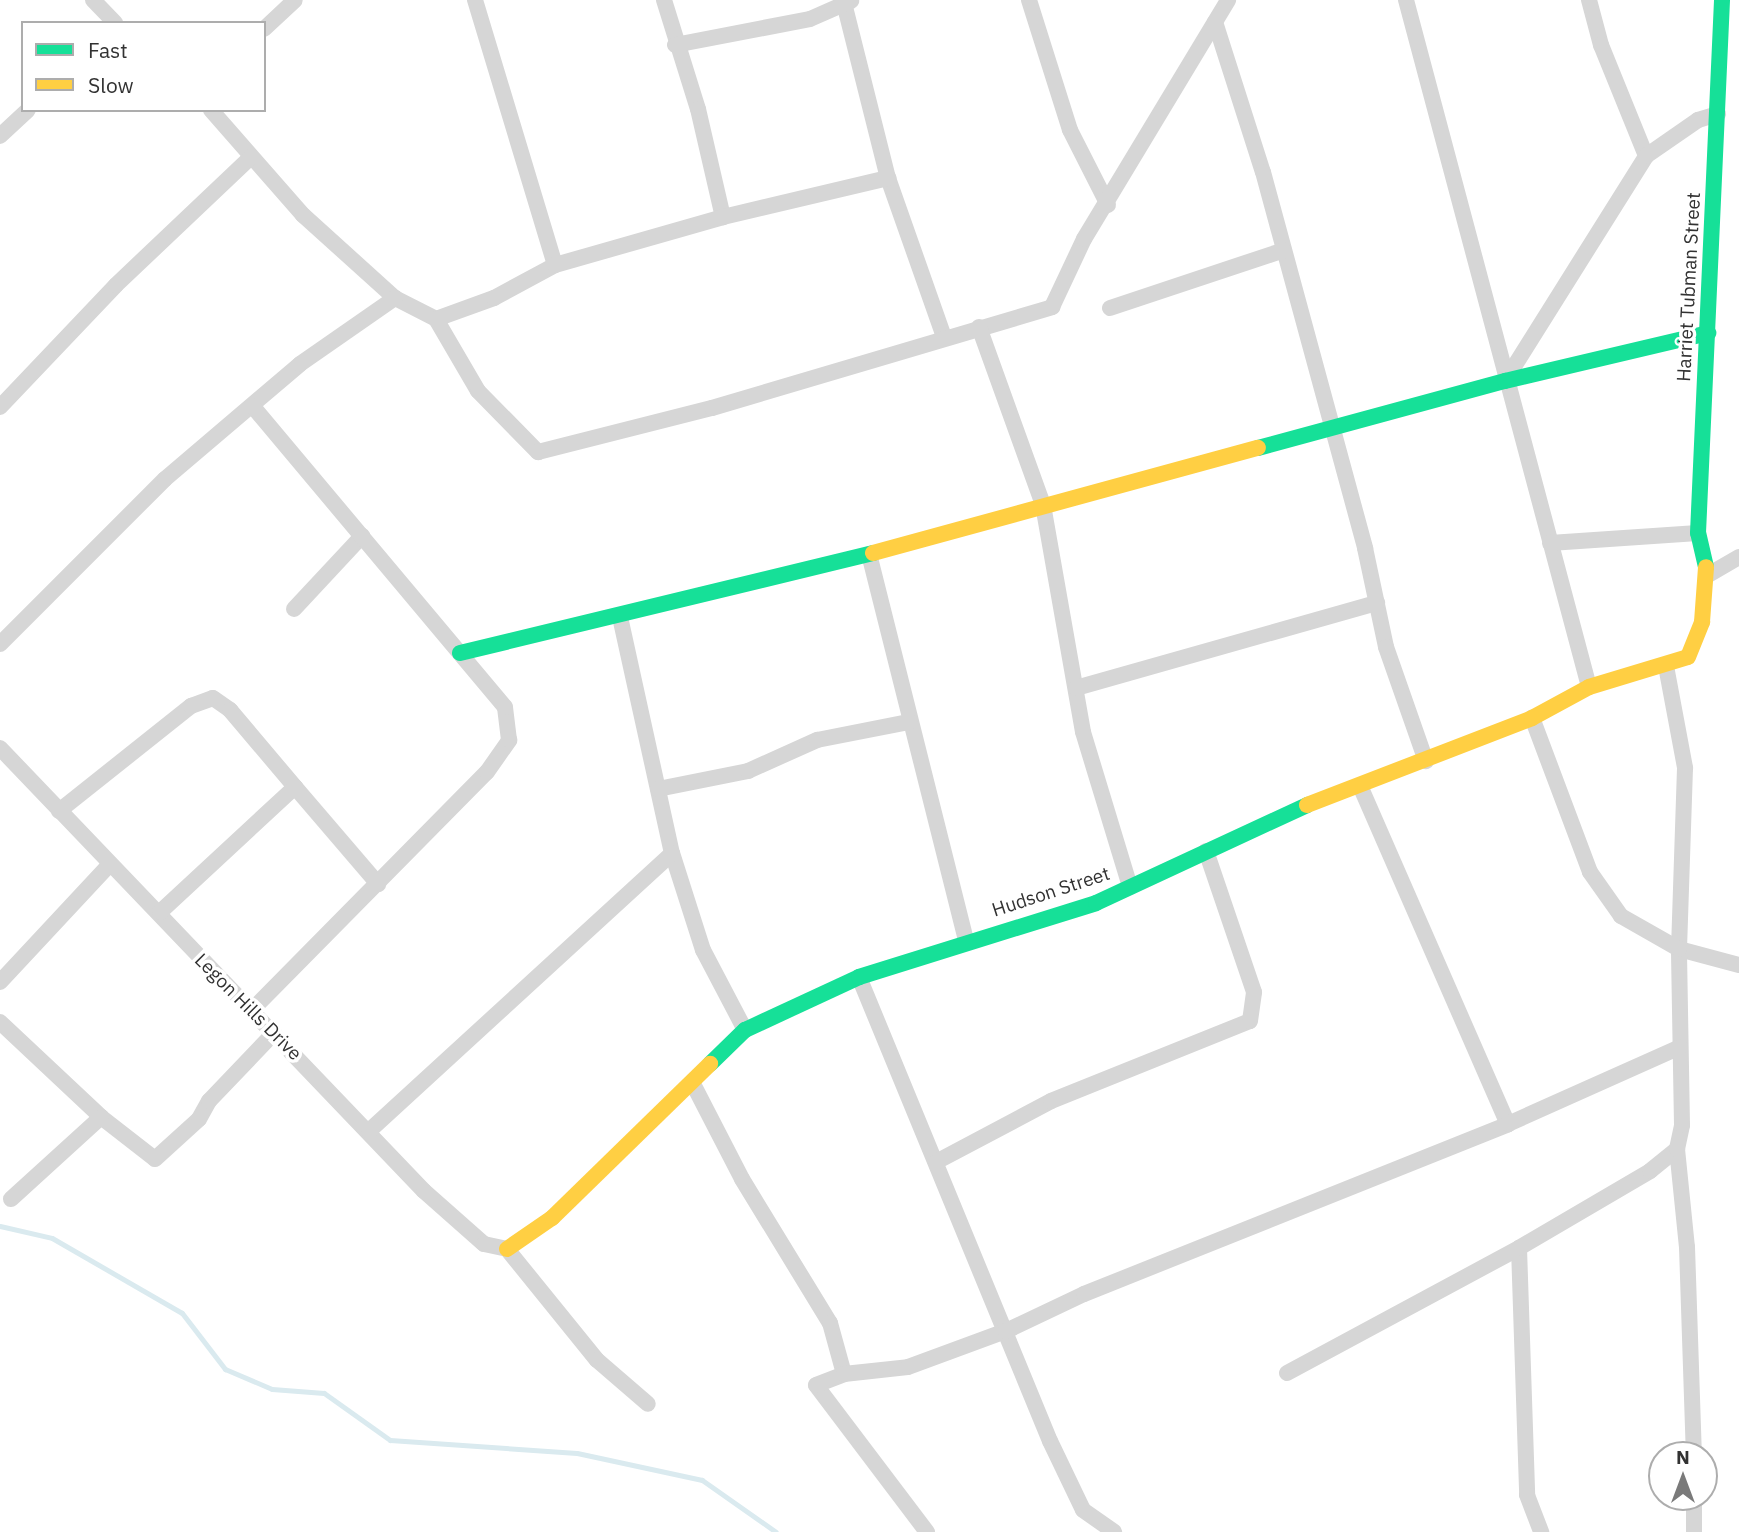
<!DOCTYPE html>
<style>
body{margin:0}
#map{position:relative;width:1739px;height:1532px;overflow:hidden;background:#fff;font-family:"IBM Plex Sans",sans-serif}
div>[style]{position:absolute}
.stream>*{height:5px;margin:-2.5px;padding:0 2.5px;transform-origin:2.5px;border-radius:2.5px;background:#daeaef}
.street>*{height:16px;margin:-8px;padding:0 8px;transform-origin:8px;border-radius:8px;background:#d6d6d6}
.fast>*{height:16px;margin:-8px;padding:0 8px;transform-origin:8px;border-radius:8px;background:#16e098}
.slow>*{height:16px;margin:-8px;padding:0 8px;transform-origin:8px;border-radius:8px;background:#ffcf43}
span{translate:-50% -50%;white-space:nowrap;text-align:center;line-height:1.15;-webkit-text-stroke:7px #fff;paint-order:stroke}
.street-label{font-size:19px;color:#323232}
.legend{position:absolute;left:21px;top:21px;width:245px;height:91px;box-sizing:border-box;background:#fff;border:2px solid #adadad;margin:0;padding:9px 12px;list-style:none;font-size:21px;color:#323232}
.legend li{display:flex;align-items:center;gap:14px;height:35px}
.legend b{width:35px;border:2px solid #adadad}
.north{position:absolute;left:1648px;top:1441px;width:70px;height:70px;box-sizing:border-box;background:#fff;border:2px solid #adadad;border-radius:50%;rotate:0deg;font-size:19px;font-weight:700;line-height:28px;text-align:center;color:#323232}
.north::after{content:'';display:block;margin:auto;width:24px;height:32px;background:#7a7a7a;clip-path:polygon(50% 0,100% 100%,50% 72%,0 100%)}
</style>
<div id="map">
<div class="stream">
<i style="left:0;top:1226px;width:53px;rotate:13deg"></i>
<i style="left:52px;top:1238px;width:150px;rotate:30deg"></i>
<i style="left:182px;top:1313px;width:71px;rotate:52.5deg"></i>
<i style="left:225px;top:1369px;width:51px;rotate:23.1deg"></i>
<i style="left:272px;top:1389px;width:52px;rotate:4.4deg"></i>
<i style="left:324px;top:1393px;width:81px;rotate:35.5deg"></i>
<i style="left:390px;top:1440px;width:187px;rotate:4deg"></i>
<i style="left:577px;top:1453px;width:128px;rotate:12.2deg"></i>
<i style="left:702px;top:1480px;width:90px;rotate:35.1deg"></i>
</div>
<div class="street">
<i style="left:93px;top:0;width:32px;rotate:46deg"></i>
<i style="left:475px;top:0;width:277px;rotate:73.2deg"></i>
<i style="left:664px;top:0;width:114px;rotate:72.7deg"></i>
<i style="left:698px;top:109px;width:111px;rotate:77deg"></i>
<i style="left:1029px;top:0;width:136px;rotate:72.5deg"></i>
<i style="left:1070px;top:130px;width:84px;rotate:63.1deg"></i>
<i style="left:1406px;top:0;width:711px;rotate:75.08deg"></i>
<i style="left:1589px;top:0;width:47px;rotate:75.1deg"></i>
<i style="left:1601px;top:45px;width:120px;rotate:67.9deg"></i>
<i style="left:845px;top:7px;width:176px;rotate:75.9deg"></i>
<i style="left:888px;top:178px;width:169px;rotate:70.6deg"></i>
<i style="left:1215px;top:22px;width:157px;rotate:72.3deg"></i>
<i style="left:1263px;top:172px;width:390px;rotate:74.8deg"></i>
<i style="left:1365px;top:548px;width:101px;rotate:78deg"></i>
<i style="left:1386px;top:647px;width:121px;rotate:70.7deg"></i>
<i style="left:264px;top:29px;width:42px;rotate:-43.1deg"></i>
<i style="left:675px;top:45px;width:137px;rotate:-10.9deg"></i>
<i style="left:810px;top:19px;width:45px;rotate:-23.7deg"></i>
<i style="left:211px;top:110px;width:140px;rotate:48.8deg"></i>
<i style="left:303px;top:215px;width:124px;rotate:42.1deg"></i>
<i style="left:395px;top:298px;width:46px;rotate:27.1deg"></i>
<i style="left:436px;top:319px;width:62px;rotate:-19.9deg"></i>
<i style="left:494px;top:298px;width:69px;rotate:-28.4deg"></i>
<i style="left:555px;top:265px;width:175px;rotate:-15.9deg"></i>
<i style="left:723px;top:217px;width:170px;rotate:-13.3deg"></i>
<i style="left:0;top:136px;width:38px;rotate:-43deg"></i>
<i style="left:1110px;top:308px;width:183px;rotate:-18.4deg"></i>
<i style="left:436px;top:319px;width:83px;rotate:59.7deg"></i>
<i style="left:478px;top:391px;width:86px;rotate:45.5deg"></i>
<i style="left:538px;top:452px;width:179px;rotate:-14.2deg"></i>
<i style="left:712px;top:408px;width:355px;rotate:-16.5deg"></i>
<i style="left:1052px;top:307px;width:75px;rotate:-64.8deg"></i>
<i style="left:1084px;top:239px;width:279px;rotate:-58.9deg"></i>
<i style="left:979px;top:327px;width:189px;rotate:70.2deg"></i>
<i style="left:1043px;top:505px;width:230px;rotate:80deg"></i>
<i style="left:1083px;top:732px;width:162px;rotate:73.1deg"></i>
<i style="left:1505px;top:381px;width:266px;rotate:-57.9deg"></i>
<i style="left:1646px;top:156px;width:63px;rotate:-34.7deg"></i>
<i style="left:1698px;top:120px;width:21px;rotate:-17deg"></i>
<i style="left:0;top:407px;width:168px;rotate:-46.4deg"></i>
<i style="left:116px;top:285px;width:186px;rotate:-43.5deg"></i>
<i style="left:1550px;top:543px;width:148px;rotate:-3.9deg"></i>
<i style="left:869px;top:554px;width:399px;rotate:75.9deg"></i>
<i style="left:1708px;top:575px;width:36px;rotate:-30deg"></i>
<i style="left:294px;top:609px;width:100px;rotate:-47deg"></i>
<i style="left:620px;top:617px;width:242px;rotate:77.6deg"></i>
<i style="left:672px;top:853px;width:102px;rotate:72.3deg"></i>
<i style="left:703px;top:950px;width:90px;rotate:62.3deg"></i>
<i style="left:0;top:644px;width:233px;rotate:-45deg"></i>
<i style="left:165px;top:479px;width:177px;rotate:-40.4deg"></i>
<i style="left:300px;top:364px;width:116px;rotate:-34.8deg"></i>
<i style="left:1666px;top:666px;width:104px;rotate:79.4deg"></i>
<i style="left:1685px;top:768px;width:181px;rotate:91.9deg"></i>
<i style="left:1679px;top:949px;width:62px;rotate:14.9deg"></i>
<i style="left:1076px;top:688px;width:313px;rotate:-15.8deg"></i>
<i style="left:0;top:748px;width:613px;rotate:46.26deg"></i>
<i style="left:424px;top:1191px;width:80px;rotate:41.5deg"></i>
<i style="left:484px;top:1244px;width:24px;rotate:12deg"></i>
<i style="left:507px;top:1249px;width:143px;rotate:51deg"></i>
<i style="left:597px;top:1360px;width:67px;rotate:40.8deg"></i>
<i style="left:295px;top:787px;width:128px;rotate:49.4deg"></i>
<i style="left:1361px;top:788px;width:367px;rotate:66.4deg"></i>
<i style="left:658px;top:789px;width:92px;rotate:-11.3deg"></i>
<i style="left:748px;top:771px;width:76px;rotate:-24.2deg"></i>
<i style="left:817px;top:740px;width:94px;rotate:-11.1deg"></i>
<i style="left:59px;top:811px;width:169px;rotate:-38.5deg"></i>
<i style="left:191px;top:706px;width:23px;rotate:-20deg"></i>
<i style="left:213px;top:698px;width:21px;rotate:35deg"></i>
<i style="left:230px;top:710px;width:101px;rotate:49.8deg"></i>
<i style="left:295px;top:787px;width:184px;rotate:137.2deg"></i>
<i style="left:859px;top:977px;width:502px;rotate:67.63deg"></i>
<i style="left:1050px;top:1441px;width:76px;rotate:64.4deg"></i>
<i style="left:1083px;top:1510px;width:38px;rotate:35deg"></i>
<i style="left:0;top:982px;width:161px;rotate:-47deg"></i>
<i style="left:251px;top:1011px;width:336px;rotate:-45.4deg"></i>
<i style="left:487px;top:772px;width:39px;rotate:-55deg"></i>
<i style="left:509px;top:740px;width:33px;rotate:-97deg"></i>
<i style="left:505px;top:707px;width:392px;rotate:-130deg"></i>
<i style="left:0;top:1022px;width:139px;rotate:43.2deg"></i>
<i style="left:101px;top:1117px;width:68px;rotate:37.9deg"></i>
<i style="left:155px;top:1159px;width:59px;rotate:-42.3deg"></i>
<i style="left:199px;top:1119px;width:21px;rotate:-61deg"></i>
<i style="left:209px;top:1101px;width:94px;rotate:-46.3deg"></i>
<i style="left:692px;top:1082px;width:109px;rotate:62.7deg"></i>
<i style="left:742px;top:1179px;width:169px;rotate:58.6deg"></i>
<i style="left:830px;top:1323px;width:53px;rotate:74.6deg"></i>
<i style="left:369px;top:1131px;width:411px;rotate:-42.5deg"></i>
<i style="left:1677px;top:1149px;width:99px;rotate:84.2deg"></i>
<i style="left:1687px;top:1247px;width:208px;rotate:88.1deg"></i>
<i style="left:936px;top:1162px;width:130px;rotate:-27.9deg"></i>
<i style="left:1051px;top:1101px;width:214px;rotate:-21.9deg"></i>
<i style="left:1250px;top:1021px;width:29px;rotate:-82deg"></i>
<i style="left:1254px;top:992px;width:149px;rotate:-108.8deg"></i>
<i style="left:11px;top:1199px;width:122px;rotate:-42.3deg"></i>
<i style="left:1519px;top:1248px;width:247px;rotate:88.1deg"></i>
<i style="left:1527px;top:1495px;width:40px;rotate:69deg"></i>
<i style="left:1287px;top:1373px;width:264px;rotate:-28.3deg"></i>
<i style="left:1519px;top:1248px;width:152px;rotate:-30.4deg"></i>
<i style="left:1650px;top:1171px;width:35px;rotate:-39deg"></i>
<i style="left:1677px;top:1149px;width:25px;rotate:-78deg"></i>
<i style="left:1682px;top:1125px;width:176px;rotate:-91deg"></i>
<i style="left:1679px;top:949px;width:67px;rotate:-150.4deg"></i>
<i style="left:1621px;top:916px;width:54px;rotate:-125.2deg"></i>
<i style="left:1590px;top:872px;width:165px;rotate:-110.6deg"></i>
<i style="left:1694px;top:1497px;width:35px;rotate:90deg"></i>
<i style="left:927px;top:1532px;width:184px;rotate:-127.1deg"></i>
<i style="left:816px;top:1385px;width:30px;rotate:-21deg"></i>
<i style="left:844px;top:1374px;width:64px;rotate:-6.2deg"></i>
<i style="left:908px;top:1367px;width:104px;rotate:-20.2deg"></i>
<i style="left:1006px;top:1331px;width:86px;rotate:-25.4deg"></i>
<i style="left:1084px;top:1294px;width:457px;rotate:-21.8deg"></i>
<i style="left:1508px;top:1124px;width:188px;rotate:-24.1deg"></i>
</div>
<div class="fast">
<i style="left:1258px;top:448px;width:256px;rotate:-15.2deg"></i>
<i style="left:1505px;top:381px;width:209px;rotate:-13.3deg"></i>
<i style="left:1706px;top:567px;width:35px;rotate:-103deg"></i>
<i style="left:1698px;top:533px;width:534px;rotate:-87.42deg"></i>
<i style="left:460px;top:653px;width:425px;rotate:-13.6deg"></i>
<i style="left:710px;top:1064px;width:49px;rotate:-44.2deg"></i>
<i style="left:745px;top:1030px;width:126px;rotate:-24.9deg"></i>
<i style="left:859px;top:977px;width:248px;rotate:-17.3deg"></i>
<i style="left:1096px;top:903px;width:233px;rotate:-24.9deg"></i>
</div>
<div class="slow">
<i style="left:873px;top:553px;width:399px;rotate:-15.3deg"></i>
<i style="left:1307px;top:805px;width:241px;rotate:-21.1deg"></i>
<i style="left:1532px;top:718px;width:65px;rotate:-28.5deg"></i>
<i style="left:1589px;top:687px;width:103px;rotate:-16.9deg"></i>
<i style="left:1688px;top:657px;width:38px;rotate:-68deg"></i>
<i style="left:1702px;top:622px;width:55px;rotate:-85.8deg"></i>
<i style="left:507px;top:1249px;width:55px;rotate:-34.6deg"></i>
<i style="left:552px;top:1218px;width:221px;rotate:-44.3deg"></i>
</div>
<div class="street-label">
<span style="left:1689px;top:287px;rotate:-87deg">Harriet Tubman Street</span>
<span style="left:1051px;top:892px;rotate:-18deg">Hudson Street</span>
<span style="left:248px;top:1007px;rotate:45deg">Legon Hills Drive</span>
</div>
<ul class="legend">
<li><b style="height:9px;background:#16e098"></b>Fast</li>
<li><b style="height:9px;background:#ffcf43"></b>Slow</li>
</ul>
<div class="north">N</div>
</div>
